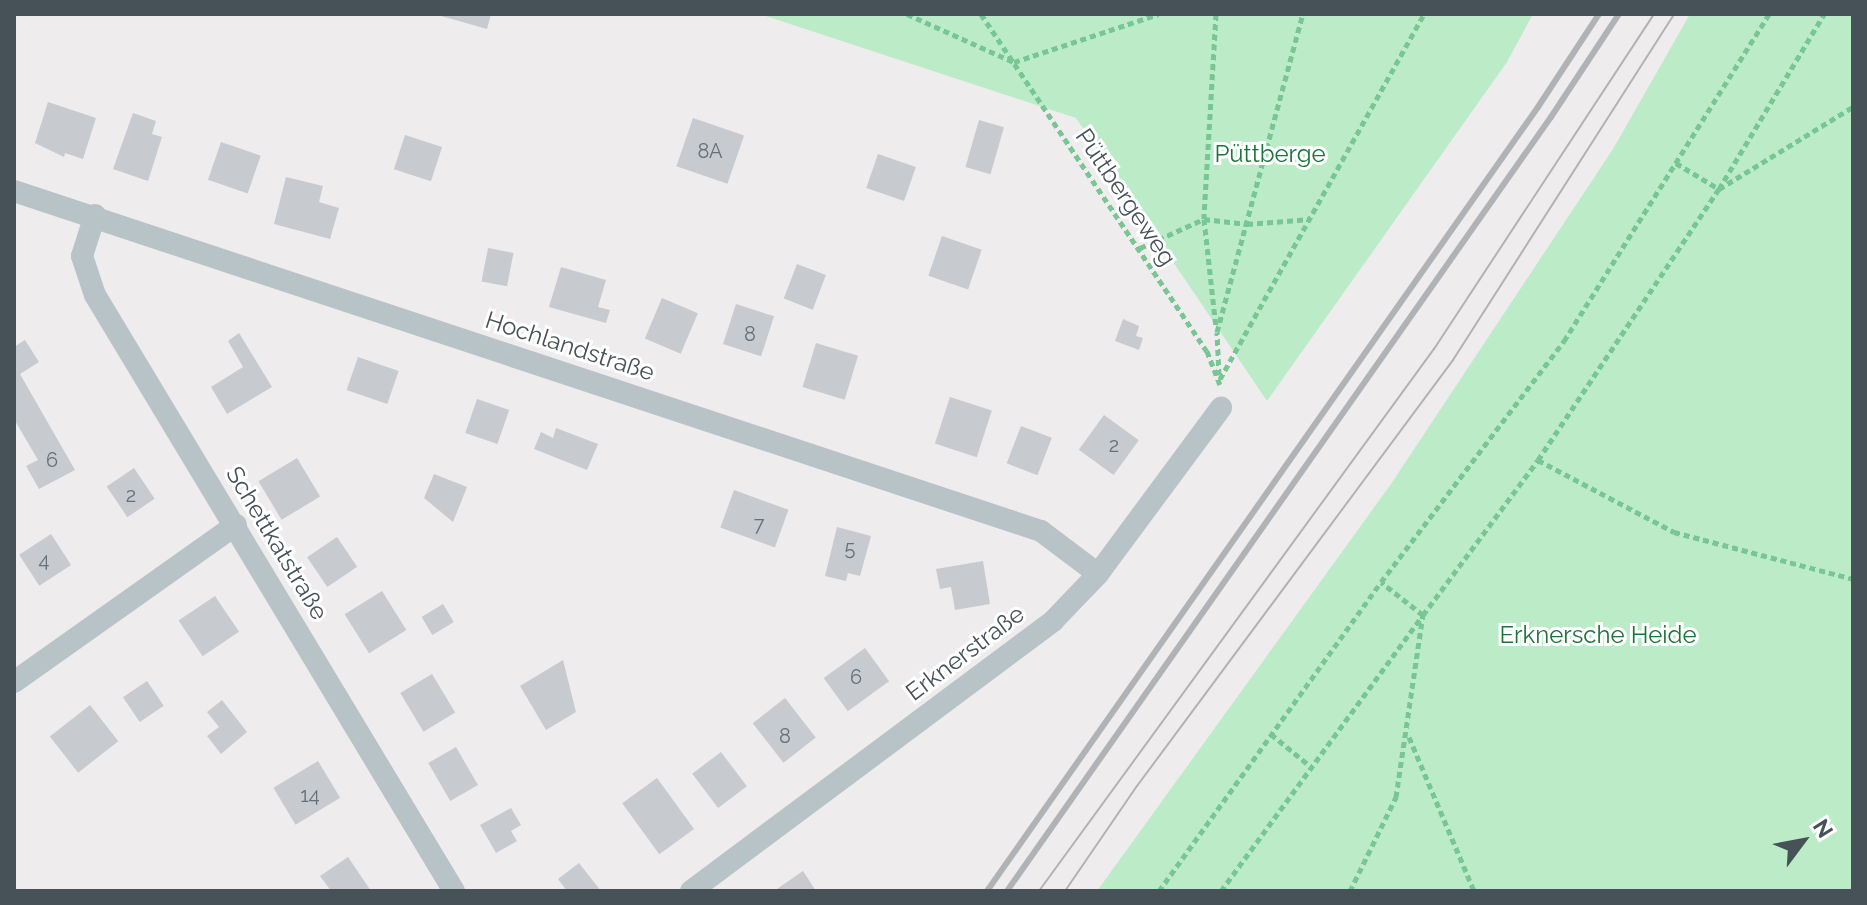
<!DOCTYPE html>
<meta charset="utf-8">
<style>
body{margin:0}
#map{position:relative;width:1867px;height:905px;overflow:hidden;background:#efeced;font-family:Raleway,sans-serif}
div>[style]{position:absolute}
.green>*{inset:0;background:#bcebc7}
.building>*{inset:0;background:#c7cacf;transform-origin:0 0}
.path>*{height:5px;margin-top:-2.5px;transform-origin:0;background:repeating-linear-gradient(90deg,#77c693 0 6px,transparent 0 10px)}
.minor>*{height:22px;margin:-11px;padding:0 11px;transform-origin:11px;border-radius:11px;background:#b8c3c8}
.tram>*{height:2px;margin:-1px;padding:0 1px;transform-origin:1px;border-radius:1px;background:#afb3b6}
.rail>*{height:6px;margin:-3px;padding:0 3px;transform-origin:3px;border-radius:3px;background:#afb3b6}
span{translate:-50% -50%;white-space:nowrap;text-align:center;line-height:1.15;-webkit-text-stroke:6px #fff;paint-order:stroke}
.number-label{font-size:20px;color:#667076}
.number-label span{-webkit-text-stroke-width:0}
.park-label{font-size:24px;color:#1c743a}
.street-label{font-size:24px;color:#465258}
.frame{position:absolute;inset:0;border:16px solid #465258;pointer-events:none}
.north{position:absolute;left:1763px;top:801px;width:80px;height:80px;-webkit-text-stroke:6px #fff;paint-order:stroke;rotate:58deg;font-size:22px;font-weight:700;line-height:32px;text-align:center;color:#465258}
.north::after{content:'';display:block;margin:auto;width:28px;height:36px;background:#465258;clip-path:polygon(50% 0,100% 100%,50% 72%,0 100%)}
</style>
<div id="map">
<div class="green">
<i style="clip-path:polygon(760px 14px,1533px 14px,1507px 62px,1267px 401px,1076px 118px)"></i>
<i style="clip-path:polygon(1690px 14px,1853px 14px,1853px 891px,1097px 891px,1391px 484px,1613px 149px)"></i>
</div>
<div class="building">
<i style="clip-path:polygon(434px 14px,491px 14px,487px 29px)"></i>
<i style="clip-path:polygon(48px 102px,96px 118px,83px 159px,65px 153px,64px 157px,35px 143px)"></i>
<i style="clip-path:polygon(133px 113px,156px 121px,152px 134px,162px 137px,148px 181px,113px 169px)"></i>
<i style="left:693px;top:118px;width:54px;height:51px;rotate:19deg"></i>
<i style="left:979px;top:120px;width:26px;height:49px;rotate:16deg"></i>
<i style="left:405px;top:135px;width:39px;height:36px;rotate:18deg"></i>
<i style="left:221px;top:142px;width:42px;height:40px;rotate:19deg"></i>
<i style="left:878px;top:154px;width:40px;height:36px;rotate:19deg"></i>
<i style="clip-path:polygon(286px 177px,323px 186px,319px 202px,339px 208px,330px 239px,274px 224px)"></i>
<i style="left:942px;top:236px;width:42px;height:42px;rotate:19deg"></i>
<i style="left:488px;top:248px;width:26px;height:34px;rotate:11deg"></i>
<i style="left:797px;top:264px;width:31px;height:37px;rotate:21deg"></i>
<i style="clip-path:polygon(561px 267px,606px 280px,598px 307px,610px 310px,606px 323px,549px 307px)"></i>
<i style="left:662px;top:298px;width:39px;height:44px;rotate:23deg"></i>
<i style="left:736px;top:304px;width:40px;height:42px;rotate:18deg"></i>
<i style="clip-path:polygon(1123px 319px,1139px 326px,1136px 336px,1143px 338px,1139px 350px,1115px 341px)"></i>
<i style="clip-path:polygon(239px 333px,272px 387px,227px 414px,211px 387px,243px 367px,228px 341px)"></i>
<i style="clip-path:polygon(25px 340px,39px 362px,20px 374px,75px 470px,39px 489px,26px 466px,38px 460px,14px 419px,14px 347px)"></i>
<i style="left:816px;top:343px;width:44px;height:46px;rotate:17deg"></i>
<i style="left:358px;top:357px;width:43px;height:35px;rotate:19deg"></i>
<i style="left:950px;top:397px;width:44px;height:49px;rotate:18deg"></i>
<i style="left:477px;top:399px;width:34px;height:36px;rotate:19deg"></i>
<i style="left:1104px;top:415px;width:43px;height:43px;rotate:36deg"></i>
<i style="left:1021px;top:426px;width:33px;height:40px;rotate:21deg"></i>
<i style="clip-path:polygon(556px 428px,598px 444px,587px 470px,534px 449px,541px 432px,553px 438px)"></i>
<i style="left:297px;top:458px;width:45px;height:45px;rotate:59deg"></i>
<i style="left:134px;top:468px;width:37px;height:33px;rotate:56deg"></i>
<i style="clip-path:polygon(434px 474px,467px 487px,453px 522px,424px 498px)"></i>
<i style="left:734px;top:490px;width:58px;height:40px;rotate:20deg"></i>
<i style="clip-path:polygon(837px 527px,871px 536px,860px 576px,848px 573px,846px 581px,825px 576px)"></i>
<i style="left:51px;top:534px;width:37px;height:38px;rotate:57deg"></i>
<i style="left:337px;top:537px;width:36px;height:36px;rotate:56deg"></i>
<i style="clip-path:polygon(983px 561px,990px 604px,955px 610px,951px 587px,940px 589px,936px 569px)"></i>
<i style="left:382px;top:591px;width:46px;height:44px;rotate:58deg"></i>
<i style="left:215px;top:596px;width:43px;height:44px;rotate:56deg"></i>
<i style="left:443px;top:604px;width:21px;height:25px;rotate:59deg"></i>
<i style="left:865px;top:648px;width:41px;height:51px;rotate:54deg"></i>
<i style="clip-path:polygon(563px 660px,576px 712px,546px 730px,520px 686px)"></i>
<i style="left:432px;top:674px;width:45px;height:37px;rotate:59deg"></i>
<i style="left:147px;top:681px;width:30px;height:29px;rotate:56deg"></i>
<i style="left:785px;top:698px;width:50px;height:41px;rotate:52deg"></i>
<i style="clip-path:polygon(222px 700px,247px 732px,221px 754px,207px 736px,219px 727px,207px 712px)"></i>
<i style="left:90px;top:705px;width:46px;height:51px;rotate:52deg"></i>
<i style="left:456px;top:747px;width:44px;height:32px;rotate:60deg"></i>
<i style="left:721px;top:752px;width:43px;height:36px;rotate:53deg"></i>
<i style="left:318px;top:761px;width:43px;height:52px;rotate:59deg"></i>
<i style="left:657px;top:778px;width:63px;height:43px;rotate:54deg"></i>
<i style="clip-path:polygon(511px 808px,521px 825px,511px 831px,517px 841px,496px 853px,480px 825px)"></i>
<i style="clip-path:polygon(348px 857px,371px 891px,331px 891px,320px 876px)"></i>
<i style="clip-path:polygon(579px 863px,601px 891px,567px 891px,558px 879px)"></i>
<i style="clip-path:polygon(803px 871px,816px 891px,774px 891px)"></i>
</div>
<div class="path">
<i style="left:907px;top:14px;width:117px;rotate:24.2deg"></i>
<i style="left:1014px;top:62px;width:152px;rotate:-18.4deg"></i>
<i style="left:981px;top:14px;width:406px;rotate:56.2deg"></i>
<i style="left:1207px;top:351px;width:36px;rotate:69deg"></i>
<i style="left:1216px;top:14px;width:205px;rotate:93.4deg"></i>
<i style="left:1204px;top:219px;width:109px;rotate:83.7deg"></i>
<i style="left:1676px;top:163px;width:50px;rotate:31.2deg"></i>
<i style="left:1719px;top:189px;width:157px;rotate:-31.5deg"></i>
<i style="left:1140px;top:248px;width:70px;rotate:-24.4deg"></i>
<i style="left:1204px;top:219px;width:43px;rotate:6.6deg"></i>
<i style="left:1247px;top:224px;width:63px;rotate:-4.5deg"></i>
<i style="left:1219px;top:375px;width:43px;rotate:-92.7deg"></i>
<i style="left:1217px;top:332px;width:329px;rotate:-74.9deg"></i>
<i style="left:1220px;top:379px;width:418px;rotate:-60.8deg"></i>
<i style="left:1538px;top:460px;width:154px;rotate:27.9deg"></i>
<i style="left:1674px;top:532px;width:185px;rotate:14.7deg"></i>
<i style="left:1271px;top:734px;width:50px;rotate:39.4deg"></i>
<i style="left:1409px;top:737px;width:167px;rotate:67.1deg"></i>
<i style="left:1159px;top:891px;width:380px;rotate:-54.3deg"></i>
<i style="left:1381px;top:582px;width:303px;rotate:-52.8deg"></i>
<i style="left:1564px;top:341px;width:386px;rotate:-57.9deg"></i>
<i style="left:1221px;top:891px;width:342px;rotate:-53.8deg"></i>
<i style="left:1423px;top:615px;width:53px;rotate:-141.8deg"></i>
<i style="left:1350px;top:891px;width:105px;rotate:-63.9deg"></i>
<i style="left:1396px;top:797px;width:184px;rotate:-81.6deg"></i>
<i style="left:1423px;top:615px;width:193px;rotate:-53.4deg"></i>
<i style="left:1538px;top:460px;width:326px;rotate:-56.3deg"></i>
<i style="left:1719px;top:189px;width:204px;rotate:-59deg"></i>
</div>
<div class="minor">
<i style="left:14px;top:191px;width:1082px;rotate:18.32deg"></i>
<i style="left:1041px;top:531px;width:71px;rotate:37deg"></i>
<i style="left:95px;top:215px;width:43px;rotate:107.6deg"></i>
<i style="left:82px;top:256px;width:41px;rotate:71.6deg"></i>
<i style="left:95px;top:295px;width:696px;rotate:58.94deg"></i>
<i style="left:14px;top:682px;width:272px;rotate:-35.3deg"></i>
<i style="left:691px;top:891px;width:452px;rotate:-36.7deg"></i>
<i style="left:1053px;top:621px;width:65px;rotate:-46.2deg"></i>
<i style="left:1098px;top:574px;width:207px;rotate:-53.5deg"></i>
</div>
<div class="tram">
<i style="left:1039px;top:891px;width:671px;rotate:-53.92deg"></i>
<i style="left:1434px;top:349px;width:401px;rotate:-56.7deg"></i>
<i style="left:1065px;top:891px;width:127px;rotate:-55.6deg"></i>
<i style="left:1137px;top:786px;width:530px;rotate:-53.43deg"></i>
<i style="left:1453px;top:360px;width:411px;rotate:-57.4deg"></i>
</div>
<div class="rail">
<i style="left:987px;top:891px;width:958px;rotate:-54.9deg"></i>
<i style="left:1538px;top:107px;width:111px;rotate:-56.7deg"></i>
<i style="left:1007px;top:891px;width:946px;rotate:-54.9deg"></i>
<i style="left:1551px;top:117px;width:123px;rotate:-56.6deg"></i>
</div>
<div class="number-label">
<span style="left:710px;top:151px">8A</span>
<span style="left:750px;top:334px">8</span>
<span style="left:1114px;top:445px">2</span>
<span style="left:52px;top:460px">6</span>
<span style="left:131px;top:495px">2</span>
<span style="left:759px;top:524px">7</span>
<span style="left:850px;top:548px">5</span>
<span style="left:44px;top:560px">4</span>
<span style="left:856px;top:677px">6</span>
<span style="left:785px;top:736px">8</span>
<span style="left:310px;top:795px">14</span>
</div>
<div class="park-label">
<span style="left:1270px;top:154px">Püttberge</span>
<span style="left:1598px;top:635px">Erknersche Heide</span>
</div>
<div class="street-label">
<span style="left:1126px;top:197px;rotate:56deg">Püttbergeweg</span>
<span style="left:570px;top:346px;rotate:18deg">Hochlandstraße</span>
<span style="left:277px;top:543px;rotate:59deg">Schettkatstraße</span>
<span style="left:965px;top:653px;rotate:-37deg">Erknerstraße</span>
</div>
<div class="frame"></div>
<div class="north">N</div>
</div>
